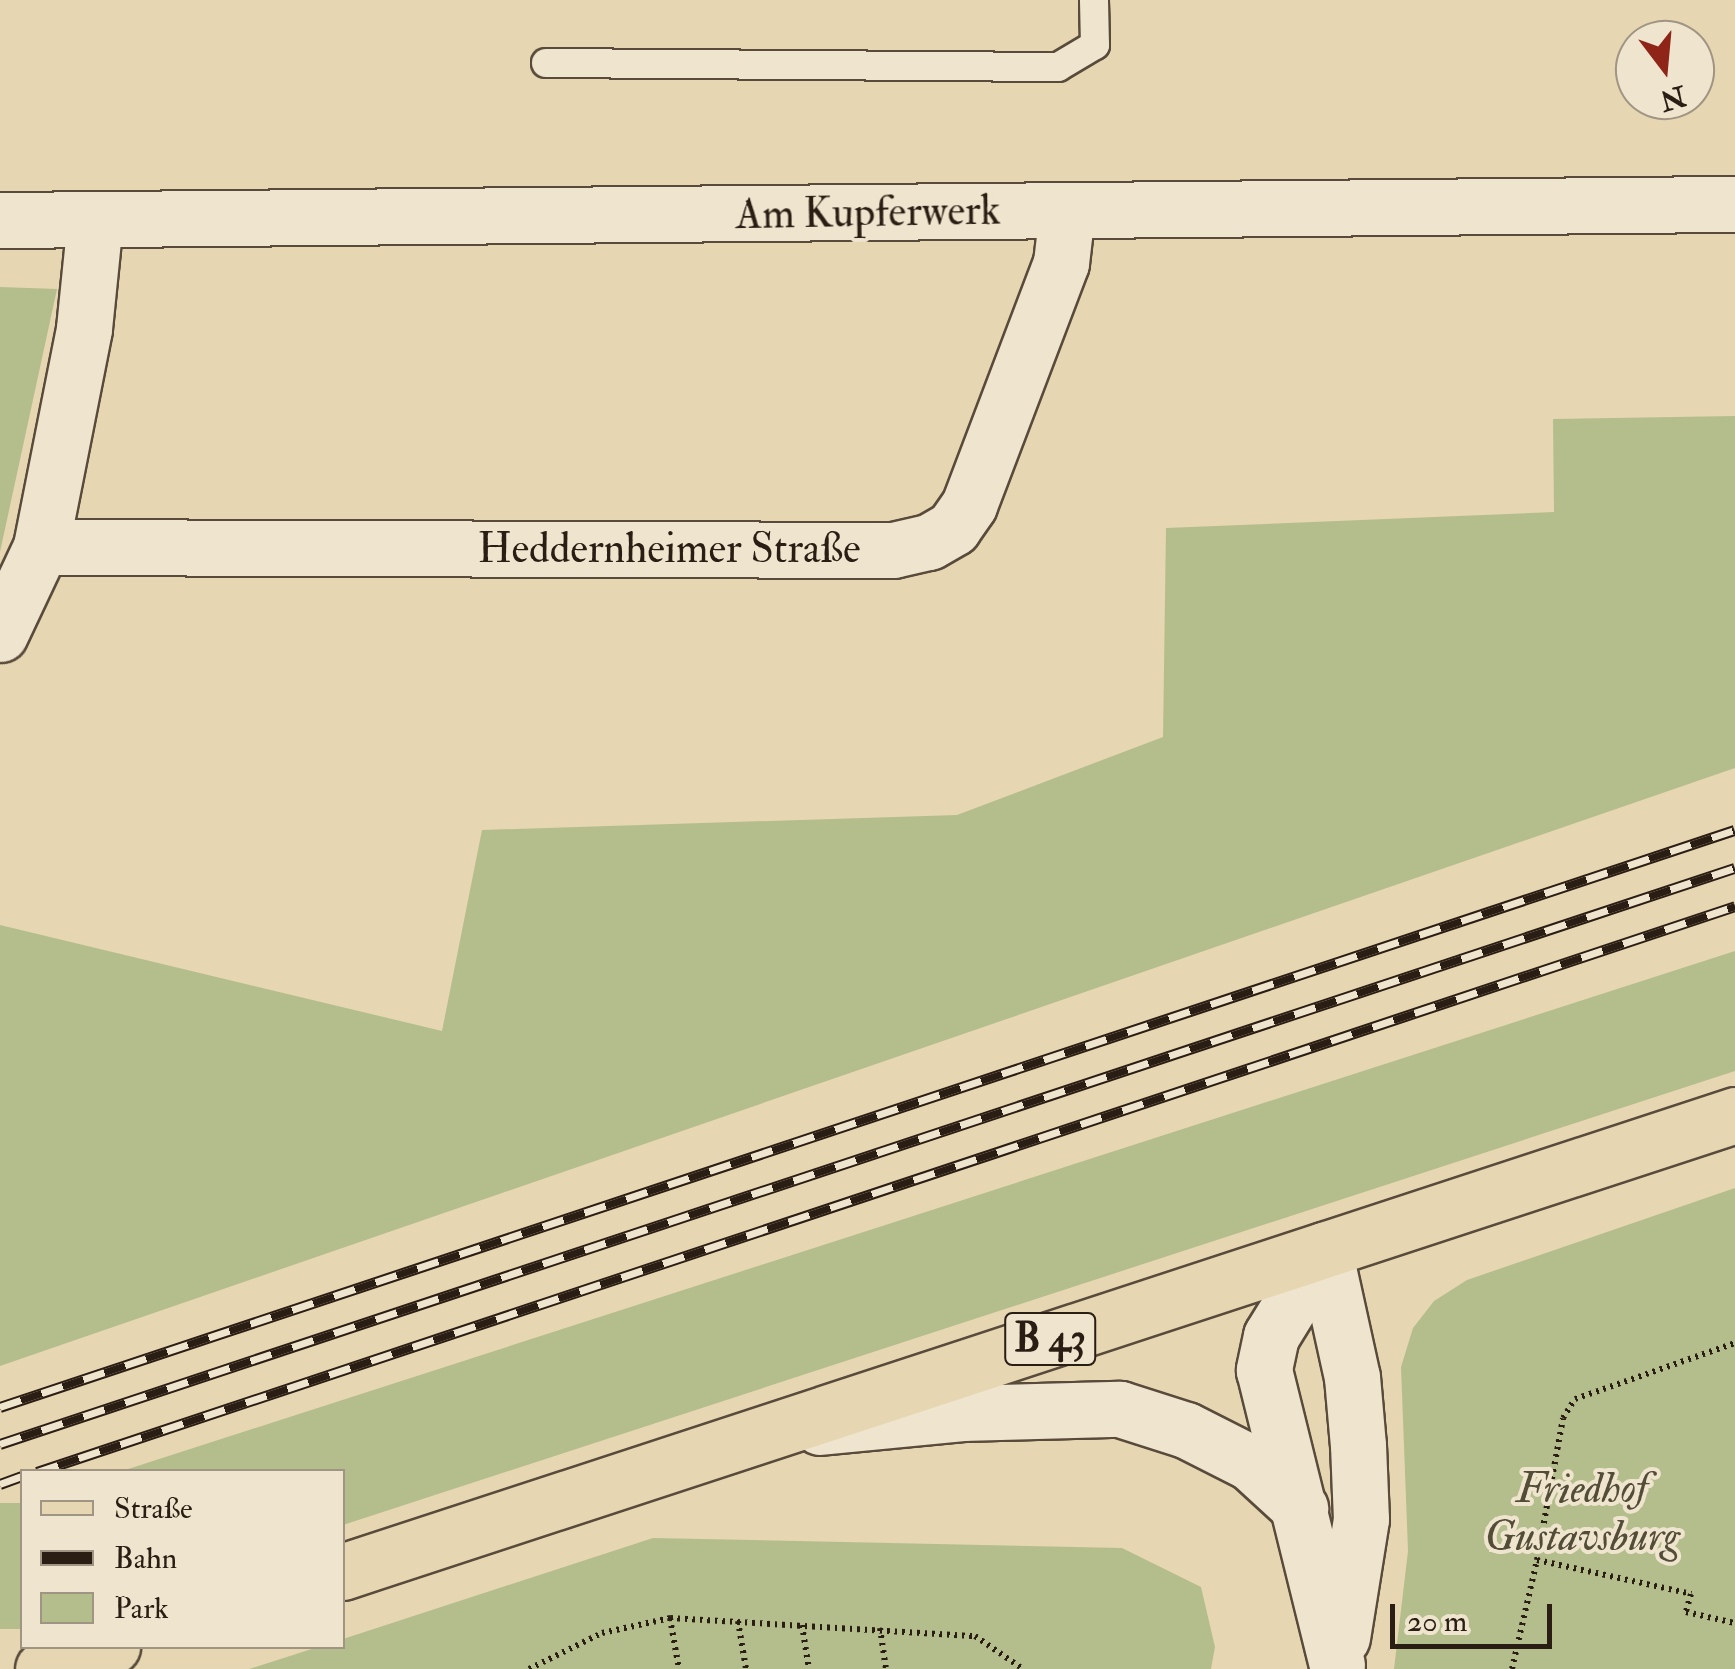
<!DOCTYPE html>
<meta charset="utf-8">
<style>
body{margin:0}
#map{position:relative;width:1735px;height:1669px;overflow:hidden;background:#e6d6b2;font-family:"IM FELL Double Pica",serif}
div>[style]{position:absolute}
.green>*{inset:0;background:#b4be8d;transform-origin:0 0}
.path>*{height:6px;margin-top:-3px;transform-origin:0;background:repeating-linear-gradient(90deg,#2a1d13 0 2.5px,transparent 0 7.5px)}
.roads{filter:drop-shadow(2px 0 #594b3b) drop-shadow(-2px 0 #594b3b) drop-shadow(0 2px #594b3b) drop-shadow(0 -2px #594b3b)}
.lane>*{height:28px;margin:-14px;padding:0 14px;transform-origin:14px;border-radius:14px;background:#efe4cd}
.street>*{height:55px;margin:-27.5px;padding:0 27.5px;transform-origin:27.5px;border-radius:27.5px;background:#efe4cd}
.secondary>*{height:55px;margin:-27.5px;padding:0 27.5px;transform-origin:27.5px;border-radius:27.5px;background:#efe4cd}
.primary>*{height:55px;margin:-27.5px;padding:0 27.5px;transform-origin:27.5px;border-radius:27.5px;background:#e6d6b2}
.rail>*{height:11px;margin-top:-5.5px;transform-origin:0;background:repeating-linear-gradient(90deg,#efe4cd 0 22px,#2a1d13 0 44px);box-sizing:border-box;border-block:2px solid #2a1d13}
span{translate:-50% -50%;white-space:nowrap;text-align:center;line-height:1.15;-webkit-text-stroke:8px #efe4cd;paint-order:stroke}
.shield-label span{padding:2px 8px;background:#efe4cd;border:2px solid;border-radius:8px;-webkit-text-stroke-width:0}
.shield-label{font-size:40px;color:#2a1d13;font-weight:700}
.street-label{font-size:42px;color:#2a1d13}
.park-label{font-size:42px;color:#534d38;font-style:italic}
.legend{position:absolute;left:20px;top:1469px;width:325px;height:180px;box-sizing:border-box;background:#efe4cd;border:2px solid #a09483;margin:0;padding:12px 18px;list-style:none;font-size:30px;color:#2a1d13}
.legend li{display:flex;align-items:center;gap:20px;height:50px}
.legend b{width:50px;border:2px solid #a09483}
.north{position:absolute;left:1615px;top:20px;width:100px;height:100px;box-sizing:border-box;background:#efe4cd;border:2px solid #a09483;border-radius:50%;rotate:164deg;font-size:28px;font-weight:700;line-height:40px;text-align:center;color:#2a1d13}
.north::after{content:'';display:block;margin:auto;width:35px;height:45px;background:#8f2418;clip-path:polygon(50% 0,100% 100%,50% 72%,0 100%)}
.scale{position:absolute;left:1390px;top:1604px;width:162px;height:45px;box-sizing:border-box;border:5px solid #2a1d13;border-top:0;padding-left:12px;font-size:30px;line-height:35px;white-space:nowrap;color:#2a1d13;-webkit-text-stroke:8px #efe4cd;paint-order:stroke}
</style>
<div id="map">
<div class="green">
<i style="clip-path:polygon(0 287px,57px 289px,0 552px)"></i>
<i style="clip-path:polygon(1735px 416px,1735px 768px,0 1366px,0 925px,442px 1031px,482px 830px,957px 815px,1163px 737px,1166px 528px,1554px 512px,1553px 419px)"></i>
<i style="clip-path:polygon(1735px 951px,1735px 1071px,343px 1525px,342px 1472px,122px 1471px)"></i>
<i style="clip-path:polygon(1735px 1188px,1735px 1669px,1394px 1669px,1408px 1551px,1401px 1367px,1413px 1328px,1434px 1301px,1467px 1280px)"></i>
<i style="left:22px;top:1503px;width:126px;height:23px;rotate:90deg"></i>
<i style="clip-path:polygon(653px 1538px,1122px 1548px,1201px 1587px,1215px 1647px,1211px 1669px,249px 1669px,318px 1647px,342px 1646px,343px 1639px)"></i>
</div>
<div class="path">
<i style="left:1537px;top:1560px;width:144px;rotate:-79.6deg"></i>
<i style="left:1563px;top:1418px;width:22px;rotate:-58deg"></i>
<i style="left:1575px;top:1399px;width:170px;rotate:-19.3deg"></i>
<i style="left:670px;top:1618px;width:52px;rotate:80deg"></i>
<i style="left:738px;top:1621px;width:49px;rotate:80.5deg"></i>
<i style="left:802px;top:1625px;width:45px;rotate:81deg"></i>
<i style="left:880px;top:1628px;width:41px;rotate:81.7deg"></i>
<i style="left:529px;top:1669px;width:81px;rotate:-26.3deg"></i>
<i style="left:602px;top:1633px;width:70px;rotate:-12.4deg"></i>
<i style="left:670px;top:1618px;width:306px;rotate:3.4deg"></i>
<i style="left:975px;top:1636px;width:58px;rotate:34.5deg"></i>
<i style="left:1512px;top:1669px;width:112px;rotate:-77.1deg"></i>
<i style="left:1537px;top:1560px;width:158px;rotate:12.4deg"></i>
<i style="left:1691px;top:1594px;width:19px;rotate:106deg"></i>
<i style="left:1686px;top:1612px;width:50px;rotate:12.7deg"></i>
</div>
<div class="roads">
<div class="lane">
<i style="left:546px;top:63px;width:512px;rotate:0.45deg"></i>
<i style="left:1058px;top:67px;width:43px;rotate:-30.7deg"></i>
<i style="left:1095px;top:45px;width:45px;rotate:-91.3deg"></i>
</div>
<div class="street">
<i style="left:0;top:220px;width:1735px;rotate:-0.53deg"></i>
<i style="left:95px;top:220px;width:110px;rotate:95.8deg"></i>
<i style="left:84px;top:329px;width:222px;rotate:101.2deg"></i>
<i style="left:41px;top:547px;width:852px;rotate:0.2deg"></i>
<i style="left:893px;top:550px;width:37px;rotate:-13deg"></i>
<i style="left:929px;top:542px;width:28px;rotate:-30deg"></i>
<i style="left:953px;top:528px;width:28px;rotate:-55deg"></i>
<i style="left:969px;top:505px;width:259px;rotate:-69.2deg"></i>
<i style="left:1061px;top:263px;width:52px;rotate:-83.4deg"></i>
<i style="left:0;top:634px;width:96px;rotate:-64.8deg"></i>
</div>
<div class="secondary">
<i style="left:1324px;top:1250px;width:101px;rotate:121.6deg"></i>
<i style="left:1271px;top:1336px;width:35px;rotate:102deg"></i>
<i style="left:1264px;top:1370px;width:304px;rotate:76.1deg"></i>
<i style="left:1324px;top:1250px;width:130px;rotate:77.6deg"></i>
<i style="left:1352px;top:1377px;width:68px;rotate:85deg"></i>
<i style="left:1358px;top:1445px;width:74px;rotate:87.7deg"></i>
<i style="left:1361px;top:1519px;width:120px;rotate:99.1deg"></i>
<i style="left:820px;top:1427px;width:143px;rotate:-5.6deg"></i>
<i style="left:962px;top:1413px;width:158px;rotate:-1.5deg"></i>
<i style="left:1120px;top:1409px;width:69px;rotate:17.7deg"></i>
<i style="left:1186px;top:1430px;width:73px;rotate:26.9deg"></i>
<i style="left:1251px;top:1463px;width:67px;rotate:42.6deg"></i>
</div>
<div class="primary">
<i style="left:342px;top:1572px;width:1466px;rotate:-18.16deg"></i>
<i style="left:43px;top:1669px;width:73px;rotate:-18.4deg"></i>
</div>
</div>
<div class="rail">
<i style="left:0;top:1407px;width:1828px;rotate:-18.4deg"></i>
<i style="left:0;top:1444px;width:1828px;rotate:-18.37deg"></i>
<i style="left:37px;top:1472px;width:1790px;rotate:-18.43deg"></i>
<i style="left:0;top:1484px;width:23px;rotate:-20deg"></i>
</div>
<div class="shield-label">
<span style="left:1050px;top:1339px">B 43</span>
</div>
<div class="street-label">
<span style="left:868px;top:213px;rotate:-1deg">Am Kupferwerk</span>
<span style="left:669px;top:549px">Heddernheimer Straße</span>
</div>
<div class="park-label">
<span style="left:1582px;top:1513px">Friedhof<br>Gustavsburg</span>
</div>
<ul class="legend">
<li><b style="height:12px;background:#e6d6b2"></b>Straße</li>
<li><b style="height:12px;background:#2a1d13"></b>Bahn</li>
<li><b style="height:28px;background:#b4be8d"></b>Park</li>
</ul>
<div class="north">N</div>
<div class="scale">20 m</div>
</div>
